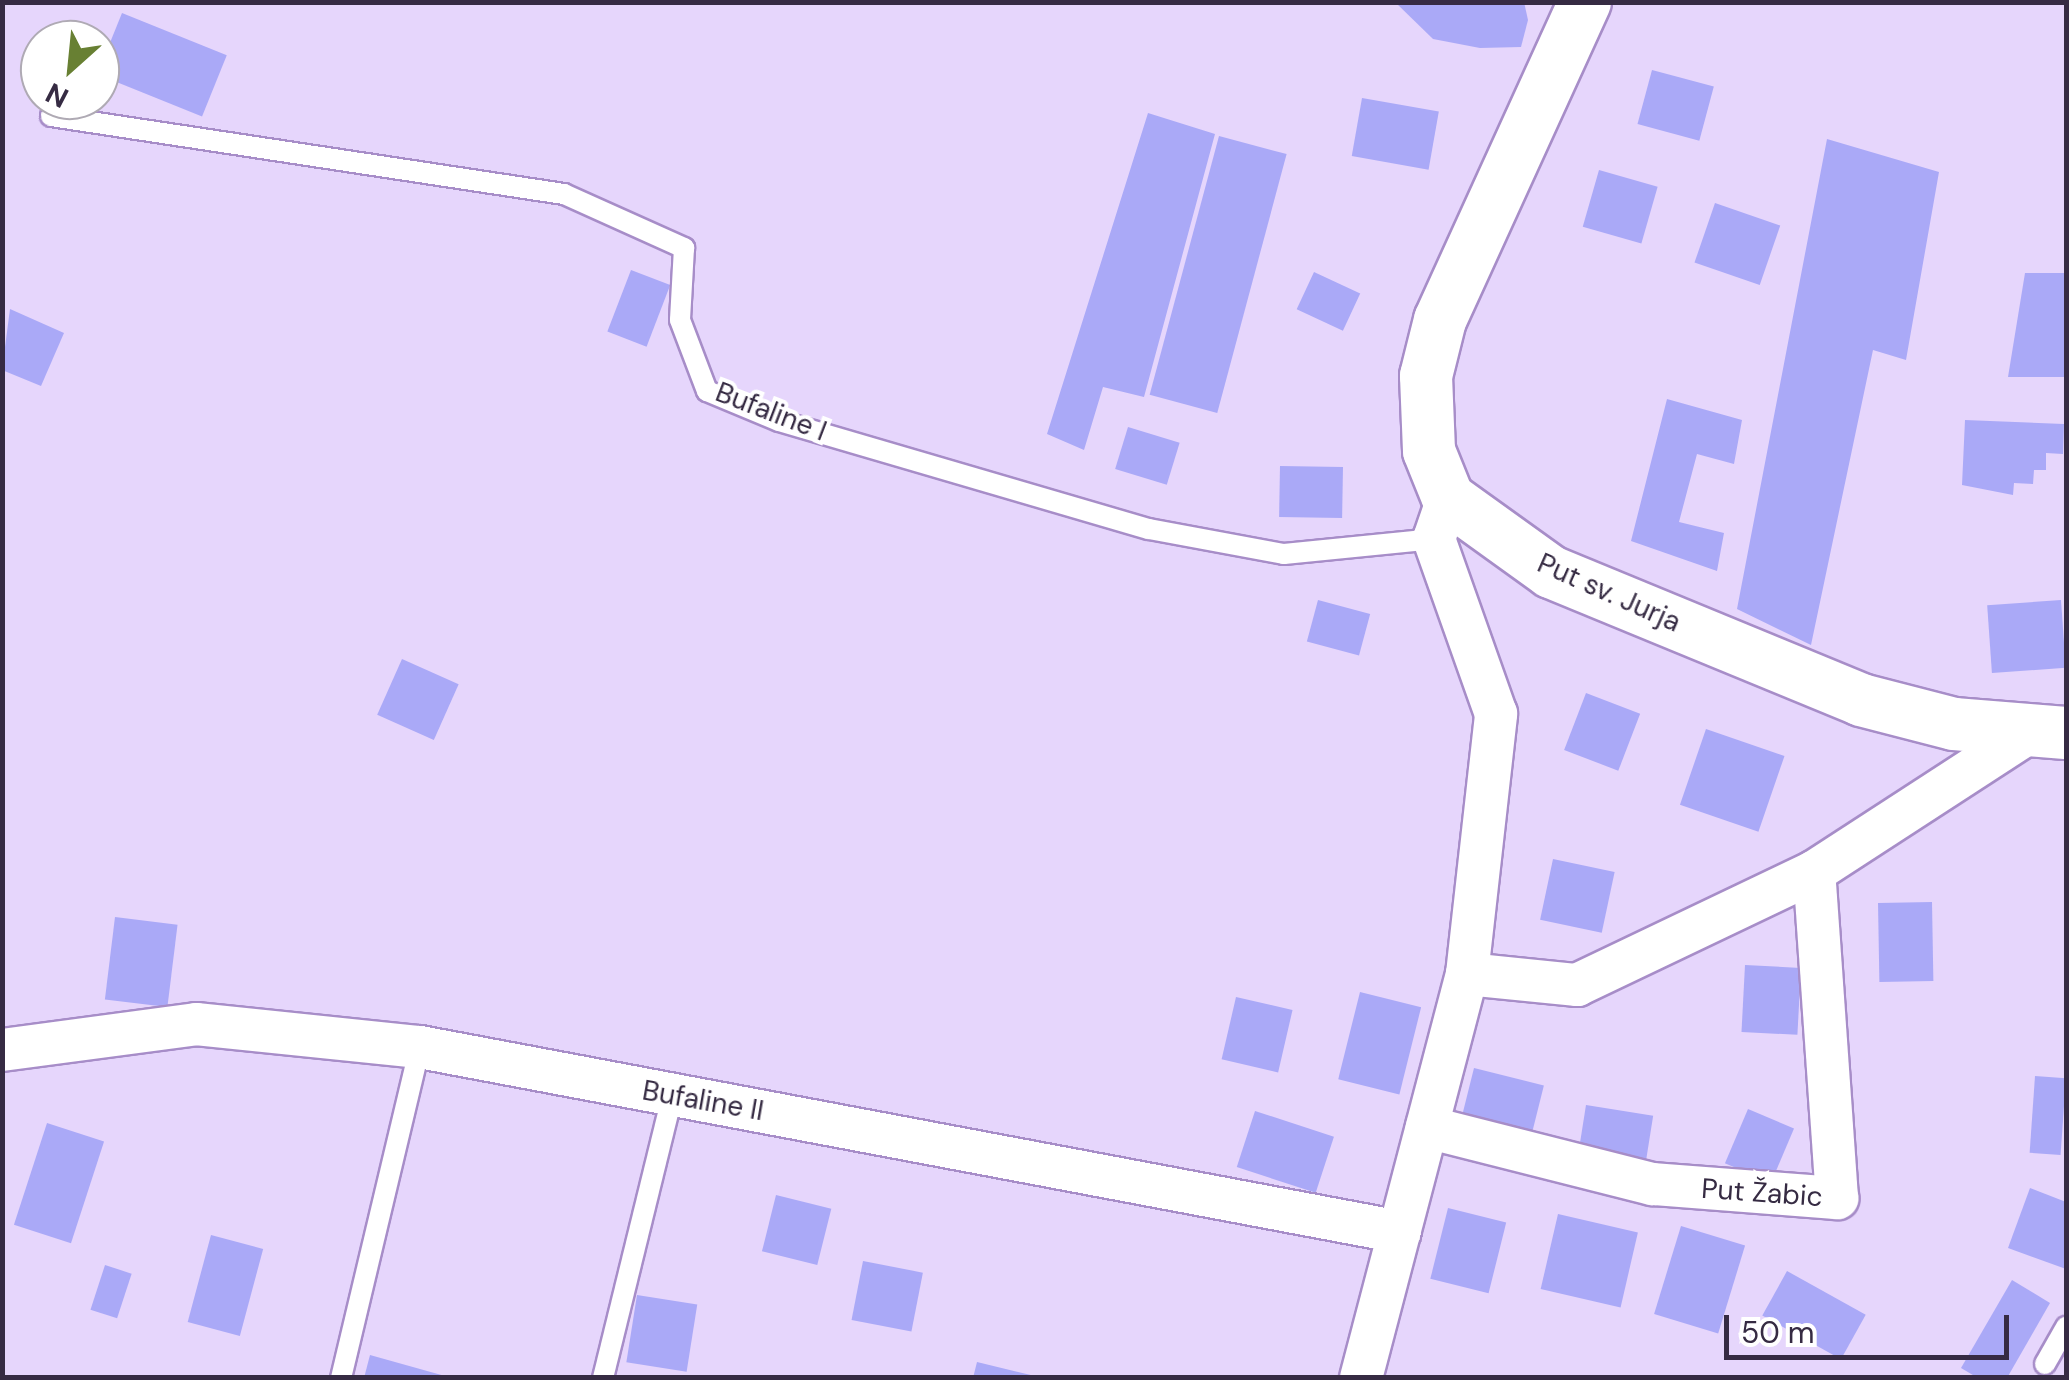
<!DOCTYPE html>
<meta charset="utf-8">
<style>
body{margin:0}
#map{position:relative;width:2069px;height:1380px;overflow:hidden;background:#e6d6fc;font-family:"DM Sans",sans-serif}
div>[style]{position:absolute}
.building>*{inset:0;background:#aaa9f7;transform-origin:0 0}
.roads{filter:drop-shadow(2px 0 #a78dc8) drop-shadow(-2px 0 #a78dc8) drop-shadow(0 2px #a78dc8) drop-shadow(0 -2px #a78dc8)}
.service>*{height:20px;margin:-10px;padding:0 10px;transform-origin:10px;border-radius:10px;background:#fff}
.minor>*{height:42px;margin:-21px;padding:0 21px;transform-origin:21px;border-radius:21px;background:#fff}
.tertiary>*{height:52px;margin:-26px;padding:0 26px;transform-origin:26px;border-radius:26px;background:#fff}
span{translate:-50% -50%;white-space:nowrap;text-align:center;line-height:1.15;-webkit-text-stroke:8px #fff;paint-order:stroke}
.street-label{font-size:28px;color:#362b43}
.frame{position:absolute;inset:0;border:5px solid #362b43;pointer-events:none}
.north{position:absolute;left:20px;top:20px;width:100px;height:100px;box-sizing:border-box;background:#fff;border:2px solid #afaab4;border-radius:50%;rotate:207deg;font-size:28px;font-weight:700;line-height:40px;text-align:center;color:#362b43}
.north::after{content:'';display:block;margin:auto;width:35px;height:45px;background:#688033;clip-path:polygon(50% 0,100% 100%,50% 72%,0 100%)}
.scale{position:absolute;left:1724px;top:1315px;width:285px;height:45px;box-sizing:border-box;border:5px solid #362b43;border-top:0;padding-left:12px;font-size:30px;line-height:35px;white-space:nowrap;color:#362b43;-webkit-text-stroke:8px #fff;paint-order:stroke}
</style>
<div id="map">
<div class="building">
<i style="clip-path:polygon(1395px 2px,1524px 2px,1528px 20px,1521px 47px,1480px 48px,1433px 39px)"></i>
<i style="left:122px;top:13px;width:113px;height:66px;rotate:22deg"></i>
<i style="left:1652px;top:70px;width:64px;height:56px;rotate:15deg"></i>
<i style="left:1362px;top:98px;width:78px;height:59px;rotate:10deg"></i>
<i style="clip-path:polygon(1148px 113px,1215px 134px,1144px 397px,1103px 387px,1084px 450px,1047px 434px)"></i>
<i style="left:1219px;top:136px;width:70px;height:268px;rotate:15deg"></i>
<i style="clip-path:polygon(1827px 139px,1939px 172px,1906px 360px,1873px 350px,1811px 645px,1737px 609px)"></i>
<i style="left:1599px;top:170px;width:61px;height:59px;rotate:16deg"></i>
<i style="left:1715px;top:203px;width:69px;height:63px;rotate:19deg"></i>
<i style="left:631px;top:270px;width:42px;height:66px;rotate:21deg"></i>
<i style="left:1314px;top:272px;width:51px;height:41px;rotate:25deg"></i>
<i style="clip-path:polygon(2025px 273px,2066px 273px,2066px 377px,2008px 377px)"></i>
<i style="clip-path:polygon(10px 309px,64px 333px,41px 386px,2px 370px)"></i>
<i style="clip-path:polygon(1667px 399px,1742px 420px,1734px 464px,1697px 454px,1679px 522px,1724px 533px,1717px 571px,1631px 541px)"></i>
<i style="clip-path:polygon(1965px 420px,2064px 424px,2063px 454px,2046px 453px,2046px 470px,2034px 470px,2033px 484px,2014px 483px,2013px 495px,1962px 485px)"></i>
<i style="left:1128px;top:427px;width:54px;height:44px;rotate:17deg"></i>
<i style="left:1280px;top:466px;width:63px;height:51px;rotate:1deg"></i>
<i style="left:1318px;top:600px;width:54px;height:43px;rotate:15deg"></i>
<i style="left:2061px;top:600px;width:68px;height:74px;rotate:86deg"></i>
<i style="left:402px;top:659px;width:62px;height:61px;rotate:24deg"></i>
<i style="left:1586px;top:693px;width:58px;height:61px;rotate:21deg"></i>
<i style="left:1706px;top:729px;width:83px;height:80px;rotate:19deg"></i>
<i style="left:1553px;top:859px;width:63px;height:62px;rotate:12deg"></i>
<i style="left:1932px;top:902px;width:79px;height:54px;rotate:89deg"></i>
<i style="left:115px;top:917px;width:63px;height:83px;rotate:7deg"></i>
<i style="left:1745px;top:965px;width:56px;height:67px;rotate:3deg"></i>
<i style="left:1360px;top:992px;width:63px;height:90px;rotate:14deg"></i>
<i style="left:1236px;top:997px;width:58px;height:64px;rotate:13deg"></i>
<i style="left:1474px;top:1068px;width:72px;height:52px;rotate:14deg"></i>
<i style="left:2035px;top:1076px;width:31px;height:77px;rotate:4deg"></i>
<i style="left:1586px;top:1105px;width:68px;height:46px;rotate:9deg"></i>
<i style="left:1748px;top:1109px;width:50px;height:59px;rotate:23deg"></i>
<i style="left:1255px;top:1111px;width:83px;height:59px;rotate:18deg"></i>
<i style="left:47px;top:1123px;width:60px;height:107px;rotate:18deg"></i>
<i style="clip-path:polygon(2030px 1188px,2066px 1202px,2066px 1269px,2008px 1248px)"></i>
<i style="left:776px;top:1195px;width:57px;height:58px;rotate:14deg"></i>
<i style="left:1448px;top:1208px;width:60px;height:73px;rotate:14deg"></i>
<i style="left:1558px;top:1214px;width:82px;height:77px;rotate:13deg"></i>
<i style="left:1681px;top:1226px;width:67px;height:92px;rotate:17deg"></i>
<i style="left:211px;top:1235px;width:54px;height:90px;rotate:15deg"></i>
<i style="left:863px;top:1261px;width:61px;height:60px;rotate:11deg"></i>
<i style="left:105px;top:1265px;width:28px;height:47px;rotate:18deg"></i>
<i style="left:1787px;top:1271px;width:90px;height:51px;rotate:29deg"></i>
<i style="clip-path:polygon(2012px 1280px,2050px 1303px,2007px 1378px,1978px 1378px,1961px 1368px)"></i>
<i style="left:637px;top:1295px;width:61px;height:68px;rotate:9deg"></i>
<i style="clip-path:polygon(370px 1355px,445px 1376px,445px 1378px,364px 1378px)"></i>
<i style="clip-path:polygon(977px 1362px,1035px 1376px,1035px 1378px,973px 1378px)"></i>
</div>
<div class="roads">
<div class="service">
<i style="left:51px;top:116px;width:519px;rotate:8.65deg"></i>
<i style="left:564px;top:194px;width:132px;rotate:24.2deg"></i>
<i style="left:684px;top:248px;width:72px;rotate:93.2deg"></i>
<i style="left:680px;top:320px;width:76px;rotate:69.2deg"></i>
<i style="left:707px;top:391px;width:78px;rotate:22.6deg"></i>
<i style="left:779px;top:421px;width:385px;rotate:16.3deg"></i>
<i style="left:1149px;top:529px;width:137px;rotate:10.5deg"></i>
<i style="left:1284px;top:554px;width:151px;rotate:-5.7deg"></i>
<i style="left:2045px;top:1364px;width:43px;rotate:-60.4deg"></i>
<i style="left:341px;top:1378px;width:340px;rotate:-76.6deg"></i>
<i style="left:603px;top:1378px;width:289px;rotate:-76.2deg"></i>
</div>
<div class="minor">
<i style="left:1467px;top:974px;width:111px;rotate:5.7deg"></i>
<i style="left:1577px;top:985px;width:263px;rotate:-25.5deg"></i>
<i style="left:1814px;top:872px;width:255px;rotate:-33deg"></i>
<i style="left:2px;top:1050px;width:196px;rotate:-7.6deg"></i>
<i style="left:196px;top:1024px;width:225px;rotate:5.9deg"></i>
<i style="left:420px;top:1047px;width:997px;rotate:10.69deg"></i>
<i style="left:1427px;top:1127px;width:233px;rotate:14.2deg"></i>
<i style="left:1653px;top:1184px;width:185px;rotate:4.4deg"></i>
<i style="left:1837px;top:1198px;width:327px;rotate:-94deg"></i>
<i style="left:1361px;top:1378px;width:418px;rotate:-75.3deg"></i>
<i style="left:1467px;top:974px;width:262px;rotate:-83.6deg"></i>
<i style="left:1496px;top:714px;width:186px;rotate:-109.5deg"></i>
<i style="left:1434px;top:539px;width:43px;rotate:-71.1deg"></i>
</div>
<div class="tertiary">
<i style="left:1585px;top:2px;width:349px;rotate:114.5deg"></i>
<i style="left:1440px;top:320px;width:58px;rotate:104deg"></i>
<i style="left:1426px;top:376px;width:75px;rotate:87.7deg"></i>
<i style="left:1429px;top:451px;width:51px;rotate:68deg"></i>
<i style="left:1448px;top:498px;width:127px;rotate:35.7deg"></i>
<i style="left:1551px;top:572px;width:335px;rotate:22.4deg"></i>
<i style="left:1861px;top:700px;width:96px;rotate:14.5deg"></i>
<i style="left:1954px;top:724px;width:112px;rotate:4.6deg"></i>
</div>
</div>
<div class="street-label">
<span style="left:771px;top:412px;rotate:21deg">Bufaline I</span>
<span style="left:1609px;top:593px;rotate:24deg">Put sv. Jurja</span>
<span style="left:703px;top:1101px;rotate:10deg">Bufaline II</span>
<span style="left:1762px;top:1193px;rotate:4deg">Put Žabic</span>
</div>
<div class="frame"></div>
<div class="north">N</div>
<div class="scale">50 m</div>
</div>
